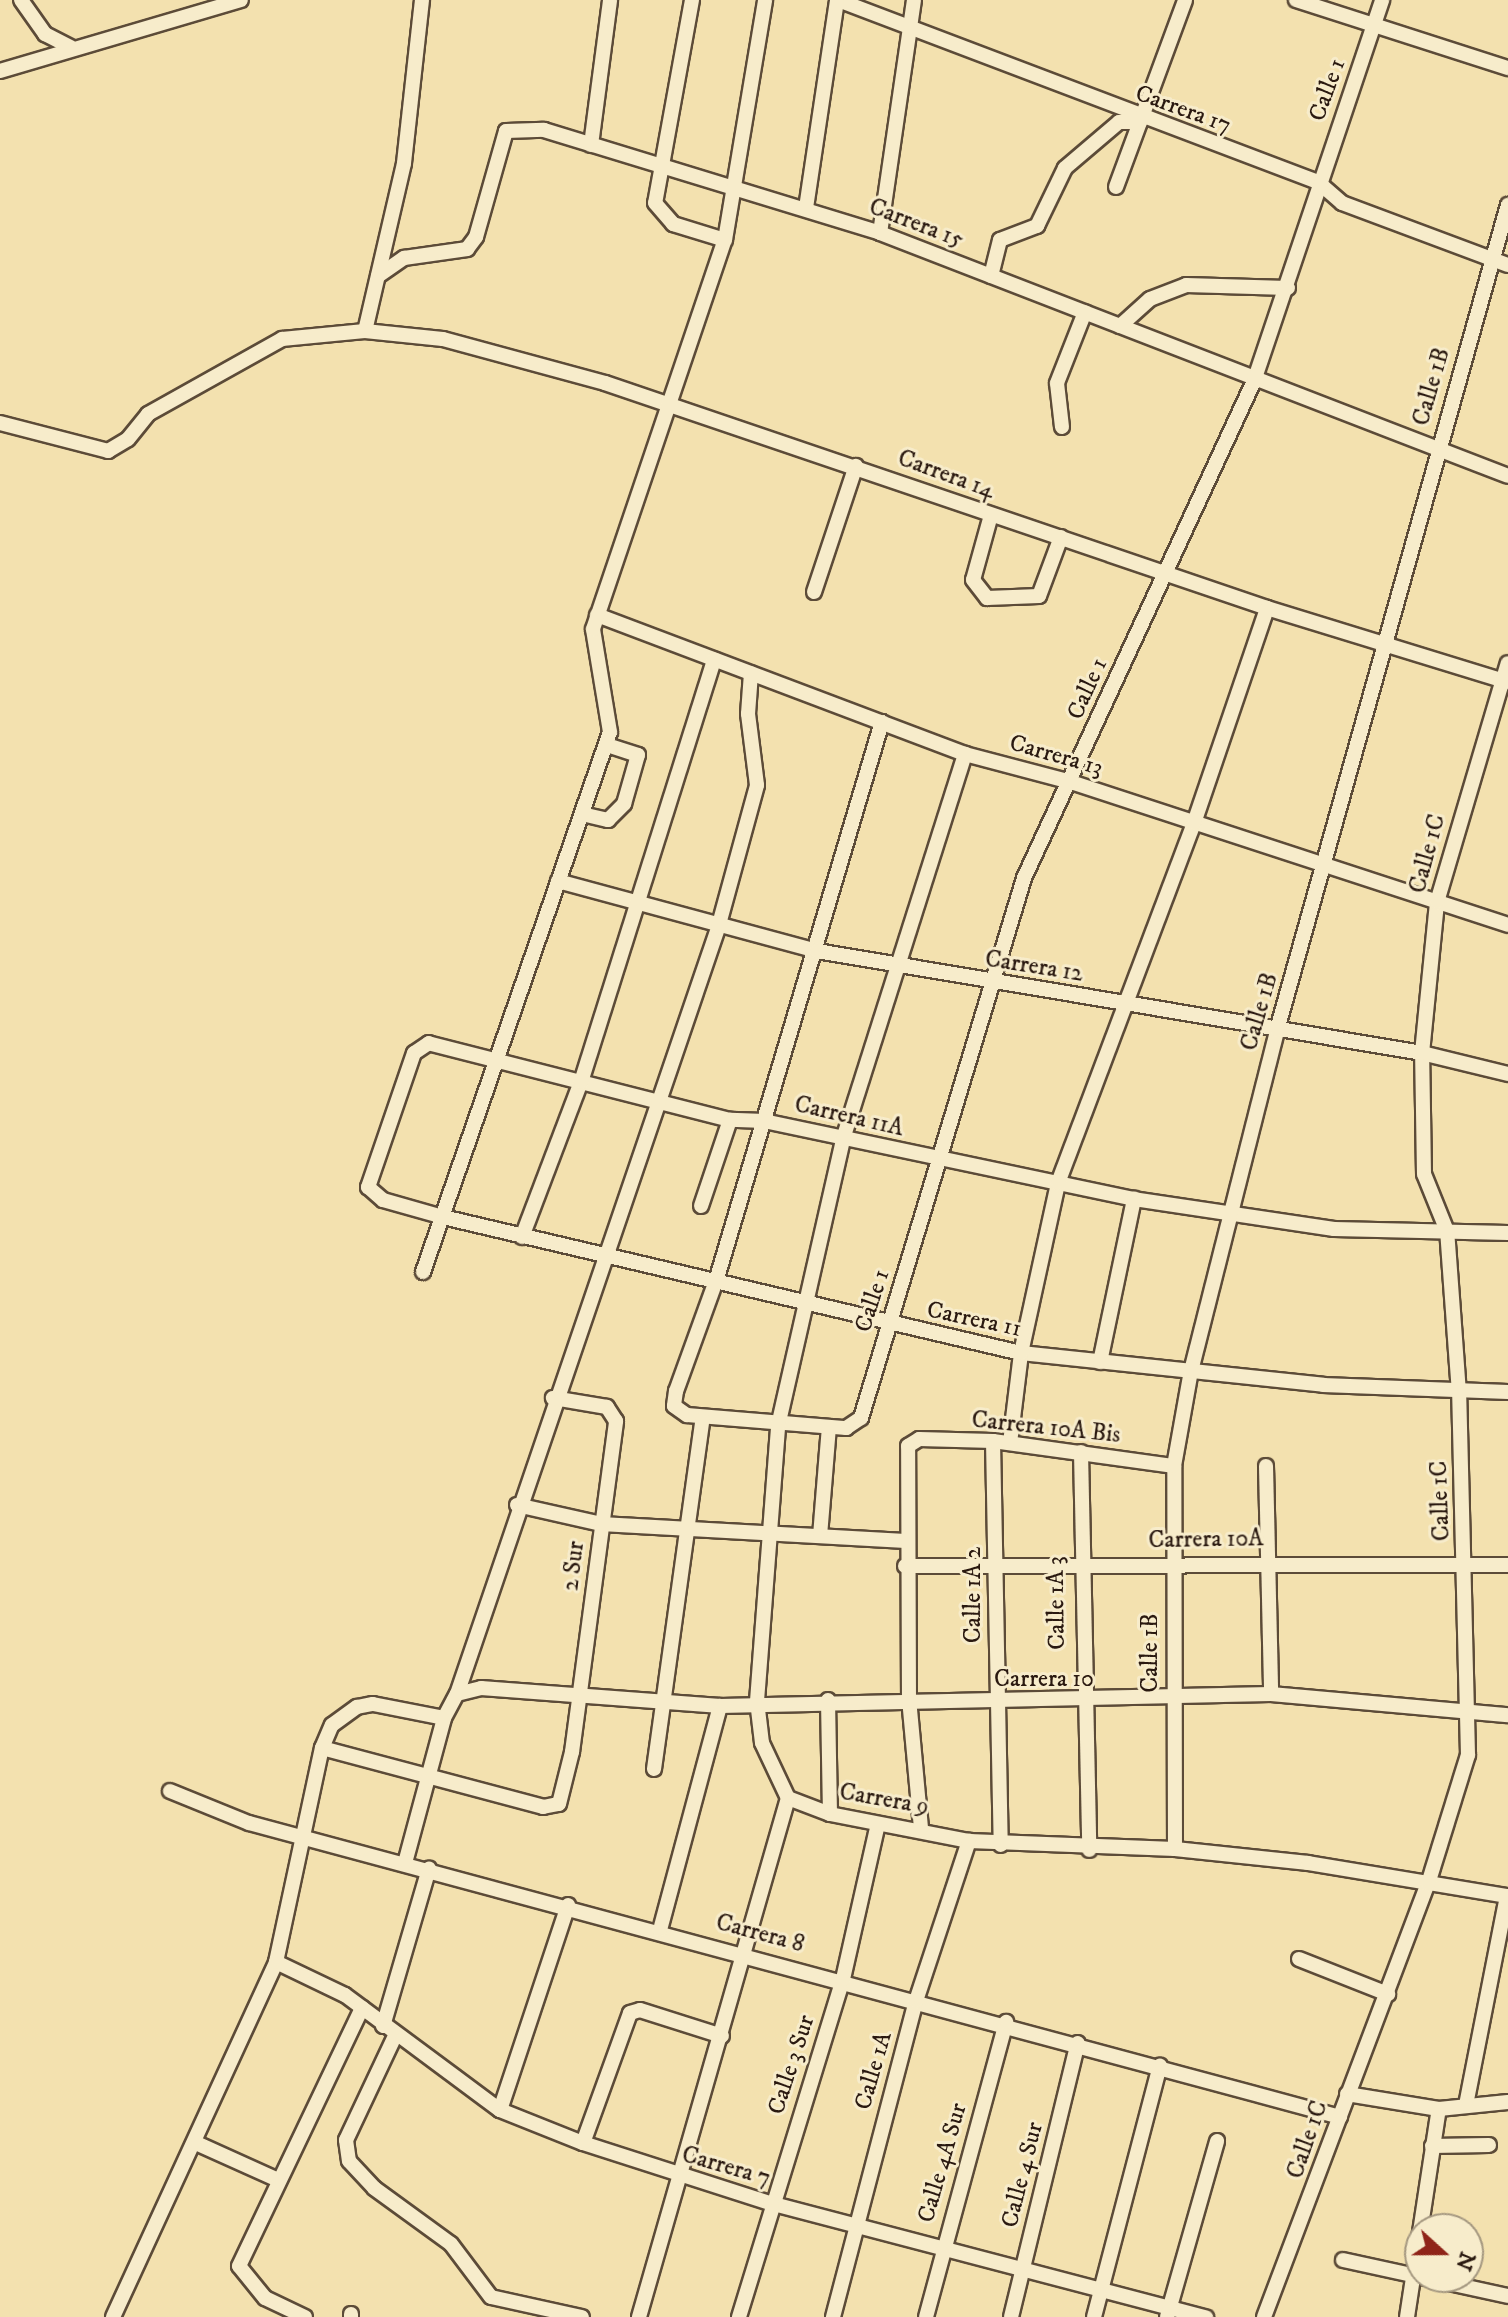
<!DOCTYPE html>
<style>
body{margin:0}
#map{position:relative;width:1508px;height:2317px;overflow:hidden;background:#f3e1af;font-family:"IM FELL DW Pica",serif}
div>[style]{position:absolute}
.roads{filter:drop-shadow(2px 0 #5c4b38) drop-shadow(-2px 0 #5c4b38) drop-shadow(0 2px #5c4b38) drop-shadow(0 -2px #5c4b38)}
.minor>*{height:14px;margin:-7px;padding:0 7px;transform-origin:7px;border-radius:7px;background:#f7eccb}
span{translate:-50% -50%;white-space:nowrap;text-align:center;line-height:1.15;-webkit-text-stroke:6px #f7eccb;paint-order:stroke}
.street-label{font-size:24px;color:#2a1910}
.north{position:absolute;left:1404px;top:2213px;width:80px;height:80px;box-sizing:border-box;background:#f7eccb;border:2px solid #a59880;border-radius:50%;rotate:111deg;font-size:22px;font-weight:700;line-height:32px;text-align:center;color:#2a1910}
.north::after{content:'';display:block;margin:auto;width:28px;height:36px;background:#8f2418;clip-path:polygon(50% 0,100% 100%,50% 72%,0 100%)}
</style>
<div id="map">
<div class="roads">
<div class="minor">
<i style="left:21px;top:0;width:42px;rotate:54.8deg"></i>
<i style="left:45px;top:34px;width:29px;rotate:27deg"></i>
<i style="left:692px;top:0;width:206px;rotate:100.3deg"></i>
<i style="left:655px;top:203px;width:28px;rotate:49deg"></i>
<i style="left:673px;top:224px;width:54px;rotate:17.1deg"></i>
<i style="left:838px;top:0;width:513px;rotate:20.77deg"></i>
<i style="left:1318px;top:182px;width:32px;rotate:41deg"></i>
<i style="left:1342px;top:203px;width:177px;rotate:20.5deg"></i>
<i style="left:1296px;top:0;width:223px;rotate:17.8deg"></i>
<i style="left:0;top:71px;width:251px;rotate:-16.4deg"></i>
<i style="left:591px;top:145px;width:146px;rotate:-82.5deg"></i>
<i style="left:1116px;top:187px;width:199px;rotate:-69.7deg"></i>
<i style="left:806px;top:208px;width:210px;rotate:-81.5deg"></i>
<i style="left:880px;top:233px;width:235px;rotate:-81.7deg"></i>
<i style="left:378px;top:276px;width:32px;rotate:-35deg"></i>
<i style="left:404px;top:258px;width:64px;rotate:-8.1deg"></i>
<i style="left:467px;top:249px;width:15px;rotate:-53deg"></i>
<i style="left:476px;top:237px;width:110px;rotate:-74.2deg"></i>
<i style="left:506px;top:131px;width:38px;rotate:-2deg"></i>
<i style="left:544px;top:130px;width:351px;rotate:17deg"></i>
<i style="left:880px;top:233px;width:673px;rotate:21.15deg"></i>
<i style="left:991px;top:276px;width:37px;rotate:-76deg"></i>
<i style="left:1000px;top:240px;width:40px;rotate:-21deg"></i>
<i style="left:1037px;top:226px;width:64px;rotate:-64.2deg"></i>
<i style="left:1065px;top:168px;width:71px;rotate:-40.4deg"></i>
<i style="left:1119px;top:122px;width:21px"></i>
<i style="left:1120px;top:326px;width:40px;rotate:-42deg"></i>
<i style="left:1150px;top:299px;width:39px;rotate:-21deg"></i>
<i style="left:1186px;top:285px;width:102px;rotate:1.7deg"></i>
<i style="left:365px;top:331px;width:172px;rotate:-76.9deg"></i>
<i style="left:404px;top:163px;width:164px;rotate:-83.7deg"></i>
<i style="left:0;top:423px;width:112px;rotate:14.5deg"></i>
<i style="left:108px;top:451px;width:23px;rotate:-31deg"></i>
<i style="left:128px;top:439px;width:32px;rotate:-51deg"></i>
<i style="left:148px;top:414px;width:154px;rotate:-29.2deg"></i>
<i style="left:282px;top:339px;width:83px;rotate:-5.5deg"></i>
<i style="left:365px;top:331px;width:78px;rotate:5.9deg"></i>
<i style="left:443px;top:339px;width:168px;rotate:15.2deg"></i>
<i style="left:605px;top:383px;width:699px;rotate:18.77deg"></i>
<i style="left:1267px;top:608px;width:252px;rotate:17.1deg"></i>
<i style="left:1062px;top:427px;width:44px;rotate:-96.5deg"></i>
<i style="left:1057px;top:383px;width:76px;rotate:-68.5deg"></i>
<i style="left:991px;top:515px;width:67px;rotate:105.5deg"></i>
<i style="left:973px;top:580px;width:23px;rotate:52deg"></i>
<i style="left:987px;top:598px;width:52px;rotate:-2.2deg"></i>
<i style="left:1039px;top:596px;width:63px;rotate:-69.6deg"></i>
<i style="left:814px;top:592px;width:133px;rotate:-71.6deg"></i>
<i style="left:597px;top:615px;width:393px;rotate:20.7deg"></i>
<i style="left:965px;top:754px;width:110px;rotate:14.8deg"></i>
<i style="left:1071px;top:782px;width:460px;rotate:18.1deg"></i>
<i style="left:882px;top:722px;width:580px;rotate:106.53deg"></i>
<i style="left:717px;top:1278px;width:120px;rotate:109.9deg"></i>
<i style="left:676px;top:1391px;width:15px;rotate:98deg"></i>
<i style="left:674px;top:1406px;width:16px;rotate:35deg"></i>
<i style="left:687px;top:1415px;width:160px;rotate:4.7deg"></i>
<i style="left:846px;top:1428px;width:18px;rotate:-34deg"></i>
<i style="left:861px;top:1418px;width:564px;rotate:-73.2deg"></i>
<i style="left:1024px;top:878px;width:548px;rotate:-65.17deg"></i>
<i style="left:1254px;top:381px;width:402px;rotate:-71.4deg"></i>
<i style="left:582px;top:814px;width:27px;rotate:13deg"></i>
<i style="left:608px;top:820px;width:23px;rotate:-45deg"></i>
<i style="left:624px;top:804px;width:51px;rotate:-74.1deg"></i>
<i style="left:638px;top:755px;width:33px;rotate:-162deg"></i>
<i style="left:558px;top:881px;width:268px;rotate:15.1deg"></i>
<i style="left:817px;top:951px;width:614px;rotate:9.57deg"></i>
<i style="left:1422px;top:1053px;width:89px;rotate:13.7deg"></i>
<i style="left:701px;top:1206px;width:91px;rotate:-71.4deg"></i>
<i style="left:1508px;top:1233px;width:174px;rotate:-178.7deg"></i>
<i style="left:1334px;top:1229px;width:202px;rotate:-171.5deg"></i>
<i style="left:1134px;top:1199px;width:377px;rotate:-168.1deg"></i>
<i style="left:765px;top:1121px;width:35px;rotate:-178deg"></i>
<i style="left:730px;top:1120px;width:311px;rotate:-165.7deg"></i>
<i style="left:429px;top:1043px;width:18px;rotate:146deg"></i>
<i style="left:414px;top:1053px;width:142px;rotate:108.9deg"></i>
<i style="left:368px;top:1187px;width:20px;rotate:41deg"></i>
<i style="left:383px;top:1200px;width:62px;rotate:15.8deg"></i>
<i style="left:443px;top:1217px;width:594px;rotate:13.24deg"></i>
<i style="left:1021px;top:1353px;width:304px;rotate:6deg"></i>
<i style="left:1323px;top:1385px;width:185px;rotate:2.2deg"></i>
<i style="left:522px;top:1237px;width:166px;rotate:-69.2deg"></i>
<i style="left:581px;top:1082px;width:443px;rotate:-72.5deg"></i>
<i style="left:423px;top:1272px;width:571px;rotate:-70.9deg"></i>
<i style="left:610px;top:732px;width:104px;rotate:-99.4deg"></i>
<i style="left:593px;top:629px;width:411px;rotate:-71.3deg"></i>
<i style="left:725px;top:240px;width:243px;rotate:-80.5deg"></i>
<i style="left:1100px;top:1362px;width:167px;rotate:-78.2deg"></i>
<i style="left:993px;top:1441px;width:404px;rotate:88.9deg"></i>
<i style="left:1010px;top:1443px;width:91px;rotate:-83deg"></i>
<i style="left:1021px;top:1353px;width:174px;rotate:-77.7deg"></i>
<i style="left:1058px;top:1183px;width:385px;rotate:-69.3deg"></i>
<i style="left:1194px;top:823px;width:227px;rotate:-71.2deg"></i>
<i style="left:1081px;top:1452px;width:398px;rotate:88.8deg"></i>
<i style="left:1266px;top:1466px;width:228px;rotate:88.7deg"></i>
<i style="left:517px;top:1505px;width:86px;rotate:12.7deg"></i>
<i style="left:601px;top:1524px;width:305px;rotate:3.2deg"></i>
<i style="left:820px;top:1536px;width:109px;rotate:-85.3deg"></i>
<i style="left:905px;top:1566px;width:603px;rotate:-0.1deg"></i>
<i style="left:457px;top:1694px;width:809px;rotate:-71.18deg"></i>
<i style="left:718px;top:928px;width:148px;rotate:-74.7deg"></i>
<i style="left:757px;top:785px;width:72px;rotate:-97.2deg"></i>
<i style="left:748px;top:714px;width:41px;rotate:-85.8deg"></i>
<i style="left:828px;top:1700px;width:114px;rotate:89deg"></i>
<i style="left:322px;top:1748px;width:229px;rotate:14.9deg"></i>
<i style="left:543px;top:1807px;width:16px;rotate:-11deg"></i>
<i style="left:559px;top:1804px;width:54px;rotate:-76deg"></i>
<i style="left:572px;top:1752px;width:334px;rotate:-82.4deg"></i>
<i style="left:616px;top:1421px;width:17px;rotate:-123deg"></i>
<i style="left:607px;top:1407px;width:55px;rotate:-170.5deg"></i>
<i style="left:654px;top:1769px;width:354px;rotate:-82.1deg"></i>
<i style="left:170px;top:1791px;width:85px;rotate:22.1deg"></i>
<i style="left:249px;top:1823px;width:1130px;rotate:15.08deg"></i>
<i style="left:788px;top:1798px;width:61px;rotate:-115.3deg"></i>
<i style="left:762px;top:1743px;width:42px;rotate:-96.8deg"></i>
<i style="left:757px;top:1701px;width:276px;rotate:-85.6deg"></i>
<i style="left:778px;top:1426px;width:294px;rotate:-77.2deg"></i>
<i style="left:843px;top:1139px;width:404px;rotate:-72.4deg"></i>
<i style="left:788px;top:1798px;width:45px;rotate:20.9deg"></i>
<i style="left:830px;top:1814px;width:142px;rotate:11deg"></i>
<i style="left:969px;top:1841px;width:206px;rotate:2.2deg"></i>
<i style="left:1175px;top:1849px;width:134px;rotate:6deg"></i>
<i style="left:1308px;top:1863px;width:203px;rotate:9.4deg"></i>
<i style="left:921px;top:1828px;width:130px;rotate:-95.3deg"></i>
<i style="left:909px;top:1699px;width:253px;rotate:-90.2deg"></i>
<i style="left:908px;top:1446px;width:13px;rotate:-32deg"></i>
<i style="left:919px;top:1439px;width:74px;rotate:1.5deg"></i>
<i style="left:993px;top:1441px;width:183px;rotate:7.9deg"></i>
<i style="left:1175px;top:1849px;width:383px;rotate:-90.1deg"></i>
<i style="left:1174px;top:1466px;width:97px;rotate:-79.9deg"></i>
<i style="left:1191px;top:1371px;width:352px;rotate:-75.8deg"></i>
<i style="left:1277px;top:1030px;width:857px;rotate:-74.36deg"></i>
<i style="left:405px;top:1863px;width:150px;rotate:-74.9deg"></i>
<i style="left:660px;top:1930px;width:232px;rotate:-75deg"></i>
<i style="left:1299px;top:1959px;width:96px;rotate:21.5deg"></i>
<i style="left:276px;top:1962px;width:76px;rotate:25.6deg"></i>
<i style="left:345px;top:1995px;width:193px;rotate:36.6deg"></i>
<i style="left:500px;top:2110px;width:89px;rotate:21.7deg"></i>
<i style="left:583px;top:2143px;width:196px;rotate:17.8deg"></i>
<i style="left:770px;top:2203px;width:451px;rotate:14.7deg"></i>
<i style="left:383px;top:2026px;width:164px;rotate:-73.7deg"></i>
<i style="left:395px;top:2036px;width:115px;rotate:115.2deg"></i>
<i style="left:346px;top:2140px;width:21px;rotate:82deg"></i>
<i style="left:349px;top:2161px;width:37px;rotate:47deg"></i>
<i style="left:374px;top:2188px;width:95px;rotate:36deg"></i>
<i style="left:451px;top:2244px;width:66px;rotate:53deg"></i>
<i style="left:491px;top:2297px;width:93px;rotate:12.4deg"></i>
<i style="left:1347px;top:2094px;width:93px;rotate:9.3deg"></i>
<i style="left:1439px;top:2109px;width:69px;rotate:-5.8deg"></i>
<i style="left:1466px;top:2105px;width:213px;rotate:-78.9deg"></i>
<i style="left:500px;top:2110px;width:216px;rotate:-71.6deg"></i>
<i style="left:196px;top:2143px;width:88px;rotate:24.2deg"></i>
<i style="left:583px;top:2143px;width:138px;rotate:-70.1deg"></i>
<i style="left:630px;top:2013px;width:10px;rotate:-17deg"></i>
<i style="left:640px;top:2010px;width:86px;rotate:17.6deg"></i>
<i style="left:1432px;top:2146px;width:57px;rotate:-1deg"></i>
<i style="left:1343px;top:2260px;width:169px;rotate:12.3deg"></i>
<i style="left:113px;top:2317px;width:391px;rotate:-65.3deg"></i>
<i style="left:276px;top:1962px;width:219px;rotate:-77.9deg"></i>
<i style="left:322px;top:1748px;width:25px;rotate:-67deg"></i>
<i style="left:332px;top:1725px;width:31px;rotate:-36deg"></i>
<i style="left:357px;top:1707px;width:16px;rotate:-11deg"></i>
<i style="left:373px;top:1704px;width:72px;rotate:11.2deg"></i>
<i style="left:444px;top:1718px;width:27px;rotate:-62deg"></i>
<i style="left:457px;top:1694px;width:25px;rotate:-14deg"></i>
<i style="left:481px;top:1688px;width:240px;rotate:4.3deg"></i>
<i style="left:720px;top:1706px;width:551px;rotate:-1.25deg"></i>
<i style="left:1271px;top:1694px;width:238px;rotate:5.1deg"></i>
<i style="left:305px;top:2317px;width:44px;rotate:-154.6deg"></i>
<i style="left:265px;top:2298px;width:41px;rotate:-129.1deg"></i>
<i style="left:239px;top:2266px;width:286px;rotate:-64.5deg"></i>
<i style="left:351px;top:2317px;width:3px;rotate:-90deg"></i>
<i style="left:639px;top:2317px;width:540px;rotate:-73.98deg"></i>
<i style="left:739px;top:2317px;width:354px;rotate:-72.9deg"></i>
<i style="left:843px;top:1979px;width:159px;rotate:-77.3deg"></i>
<i style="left:833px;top:2317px;width:327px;rotate:-75.3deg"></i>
<i style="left:916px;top:2001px;width:169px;rotate:-71.7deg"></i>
<i style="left:926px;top:2317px;width:306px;rotate:-74.8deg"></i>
<i style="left:1011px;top:2317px;width:282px;rotate:-76.3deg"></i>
<i style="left:1094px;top:2317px;width:260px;rotate:-75.3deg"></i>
<i style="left:1167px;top:2317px;width:183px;rotate:-74.1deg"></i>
<i style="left:1264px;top:2317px;width:463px;rotate:-69.3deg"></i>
<i style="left:1428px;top:1884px;width:135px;rotate:-72.8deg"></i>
<i style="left:1468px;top:1755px;width:362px;rotate:-91.4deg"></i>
<i style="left:1459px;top:1393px;width:162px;rotate:-94.2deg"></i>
<i style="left:1447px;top:1231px;width:61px;rotate:-112deg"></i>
<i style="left:1424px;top:1174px;width:121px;rotate:-90.9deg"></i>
<i style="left:1422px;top:1053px;width:152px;rotate:-84.3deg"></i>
<i style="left:1437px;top:902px;width:249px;rotate:-73.5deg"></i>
<i style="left:1407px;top:2317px;width:210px;rotate:-81.3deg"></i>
</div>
</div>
<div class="street-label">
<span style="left:1328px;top:90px;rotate:-70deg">Calle 1</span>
<span style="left:1183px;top:110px;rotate:20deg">Carrera 17</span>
<span style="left:916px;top:224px;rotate:21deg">Carrera 15</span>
<span style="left:1432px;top:387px;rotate:-74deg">Calle 1B</span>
<span style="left:946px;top:475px;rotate:20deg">Carrera 14</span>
<span style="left:1088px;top:689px;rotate:-66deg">Calle 1</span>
<span style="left:1056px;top:756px;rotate:16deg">Carrera 13</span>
<span style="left:1428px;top:854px;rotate:-75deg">Calle 1C</span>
<span style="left:1034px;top:967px;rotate:9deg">Carrera 12</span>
<span style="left:1260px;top:1012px;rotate:-74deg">Calle 1B</span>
<span style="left:849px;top:1117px;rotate:13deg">Carrera 11A</span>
<span style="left:873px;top:1301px;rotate:-72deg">Calle 1</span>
<span style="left:974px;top:1320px;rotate:12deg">Carrera 11</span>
<span style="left:1046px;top:1428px;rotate:6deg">Carrera 10A Bis</span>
<span style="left:1441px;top:1501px;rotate:-92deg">Calle 1C</span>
<span style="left:1206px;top:1540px;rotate:-1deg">Carrera 10A</span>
<span style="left:574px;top:1566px;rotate:-83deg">2 Sur</span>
<span style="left:974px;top:1595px;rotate:-90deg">Calle 1A 2</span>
<span style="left:1057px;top:1603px;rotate:-91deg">Calle 1A 3</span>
<span style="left:1151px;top:1653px;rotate:-90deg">Calle 1B</span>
<span style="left:1044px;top:1680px">Carrera 10</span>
<span style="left:884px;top:1800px;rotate:10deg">Carrera 9</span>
<span style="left:760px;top:1934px;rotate:15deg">Carrera 8</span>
<span style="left:792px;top:2065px;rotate:-72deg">Calle 3 Sur</span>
<span style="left:874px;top:2071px;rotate:-74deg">Calle 1A</span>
<span style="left:1308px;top:2140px;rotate:-71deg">Calle 1C</span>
<span style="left:943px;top:2163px;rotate:-74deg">Calle 4A Sur</span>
<span style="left:726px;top:2167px;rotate:16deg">Carrera 7</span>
<span style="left:1023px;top:2175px;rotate:-76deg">Calle 4 Sur</span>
</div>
<div class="north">N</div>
</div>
